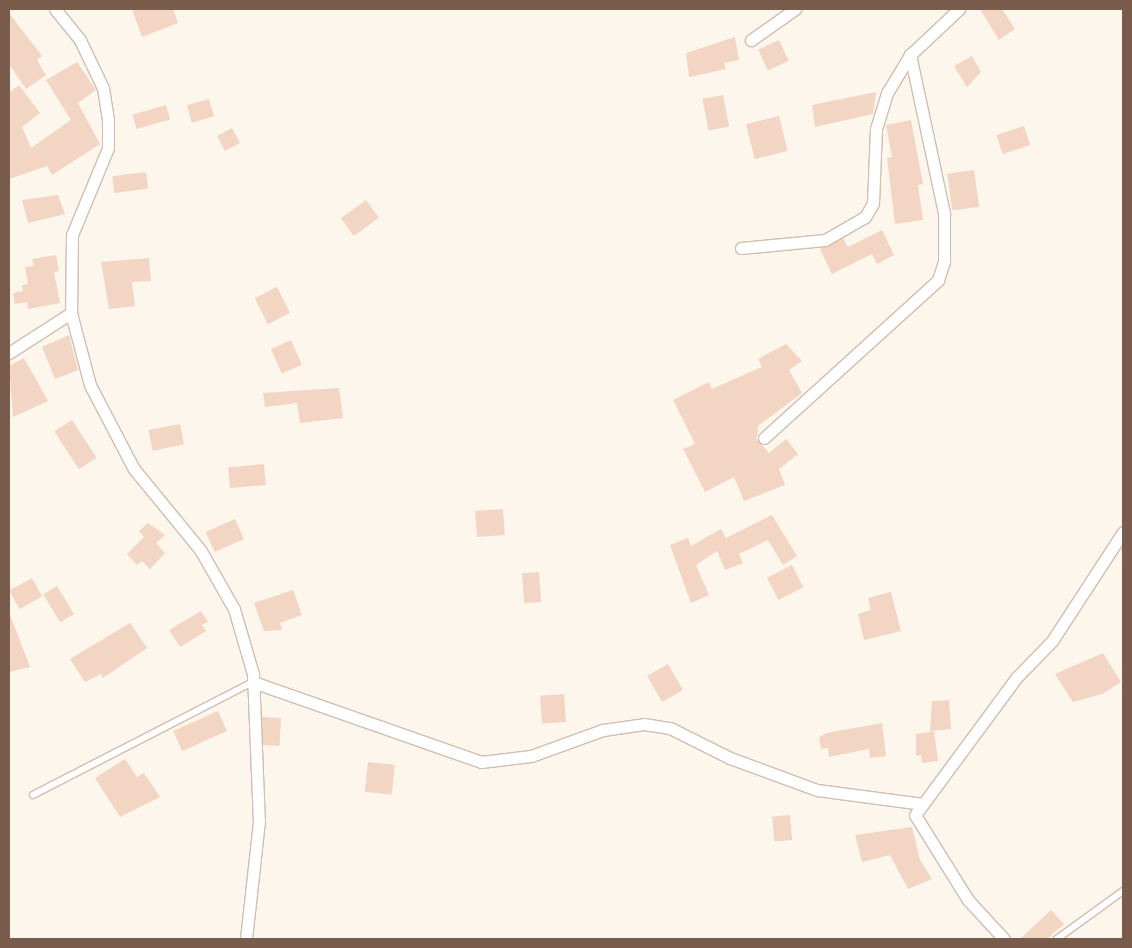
<!DOCTYPE html>
<style>
body{margin:0}
#map{position:relative;width:1132px;height:948px;overflow:hidden;background:#fdf6ec;font-family:Overpass,sans-serif}
div>[style]{position:absolute}
.building>*{inset:0;background:#f3d5c3;transform-origin:0 0}
.roads{filter:drop-shadow(1px 0 #d1beb0) drop-shadow(-1px 0 #d1beb0) drop-shadow(0 1px #d1beb0) drop-shadow(0 -1px #d1beb0)}
.lane>*{height:5.5px;margin:-2.75px;padding:0 2.75px;transform-origin:2.75px;border-radius:2.75px;background:#fff}
.street>*{height:11px;margin:-5.5px;padding:0 5.5px;transform-origin:5.5px;border-radius:5.5px;background:#fff}
span{translate:-50% -50%;white-space:nowrap;text-align:center;line-height:1.15;-webkit-text-stroke:4px #fffaf3;paint-order:stroke}
.frame{position:absolute;inset:0;border:10px solid #7a5c4d;pointer-events:none}
</style>
<div id="map">
<div class="building">
<i style="clip-path:polygon(132px 9px,173px 9px,178px 23px,142px 37px)"></i>
<i style="clip-path:polygon(980px 9px,1002px 9px,1015px 29px,999px 40px)"></i>
<i style="clip-path:polygon(9px 13px,42px 56px,37px 60px,46px 75px,26px 89px,9px 64px)"></i>
<i style="clip-path:polygon(735px 37px,739px 60px,724px 63px,726px 69px,689px 77px,686px 53px)"></i>
<i style="left:779px;top:40px;width:23px;height:23px;rotate:65deg"></i>
<i style="clip-path:polygon(972px 56px,981px 72px,967px 87px,954px 66px)"></i>
<i style="clip-path:polygon(77px 62px,96px 90px,78px 103px,100px 144px,52px 175px,47px 166px,9px 179px,9px 93px,19px 85px,40px 113px,22px 127px,31px 148px,71px 120px,46px 80px)"></i>
<i style="clip-path:polygon(876px 92px,873px 114px,815px 127px,812px 105px)"></i>
<i style="left:723px;top:95px;width:32px;height:21px;rotate:79deg"></i>
<i style="left:209px;top:99px;width:18px;height:23px;rotate:74deg"></i>
<i style="left:166px;top:105px;width:15px;height:35px;rotate:74deg"></i>
<i style="left:779px;top:116px;width:36px;height:34px;rotate:76deg"></i>
<i style="clip-path:polygon(911px 120px,923px 184px,918px 185px,923px 220px,895px 224px,887px 158px,892px 157px,886px 125px)"></i>
<i style="left:1024px;top:126px;width:20px;height:29px;rotate:72deg"></i>
<i style="left:232px;top:128px;width:17px;height:17px;rotate:62deg"></i>
<i style="left:974px;top:170px;width:37px;height:27px;rotate:82deg"></i>
<i style="left:146px;top:172px;width:17px;height:34px;rotate:83deg"></i>
<i style="clip-path:polygon(58px 195px,65px 214px,28px 223px,22px 200px)"></i>
<i style="left:366px;top:200px;width:22px;height:31px;rotate:54deg"></i>
<i style="clip-path:polygon(882px 230px,894px 255px,877px 264px,872px 254px,832px 274px,820px 249px,843px 238px,848px 247px)"></i>
<i style="clip-path:polygon(56px 255px,59px 271px,54px 272px,60px 303px,28px 309px,27px 302px,15px 304px,13px 293px,23px 291px,22px 285px,28px 284px,25px 267px,34px 266px,32px 259px)"></i>
<i style="clip-path:polygon(149px 258px,151px 281px,132px 282px,135px 306px,109px 309px,101px 262px)"></i>
<i style="left:277px;top:287px;width:29px;height:25px;rotate:63deg"></i>
<i style="clip-path:polygon(69px 335px,78px 370px,55px 379px,42px 347px)"></i>
<i style="left:291px;top:340px;width:27px;height:22px;rotate:66deg"></i>
<i style="clip-path:polygon(786px 344px,802px 361px,789px 370px,802px 393px,758px 426px,757px 439px,769px 453px,786px 439px,798px 454px,779px 469px,785px 485px,744px 501px,734px 477px,705px 492px,683px 449px,695px 444px,673px 400px,709px 382px,712px 389px,762px 367px,758px 359px)"></i>
<i style="clip-path:polygon(24px 358px,48px 401px,13px 417px,9px 366px)"></i>
<i style="clip-path:polygon(339px 388px,343px 418px,300px 423px,297px 403px,265px 407px,263px 393px)"></i>
<i style="left:72px;top:420px;width:45px;height:21px;rotate:57deg"></i>
<i style="left:180px;top:424px;width:21px;height:32px;rotate:79deg"></i>
<i style="left:264px;top:464px;width:21px;height:36px;rotate:85deg"></i>
<i style="left:503px;top:509px;width:26px;height:28px;rotate:86deg"></i>
<i style="clip-path:polygon(772px 515px,797px 556px,783px 565px,768px 540px,739px 554px,743px 563px,725px 570px,717px 551px,696px 565px,709px 595px,691px 603px,670px 545px,688px 538px,691px 546px,721px 529px,726px 538px)"></i>
<i style="left:235px;top:519px;width:22px;height:32px;rotate:66deg"></i>
<i style="clip-path:polygon(148px 523px,165px 535px,156px 543px,165px 553px,150px 569px,142px 561px,137px 565px,127px 554px,144px 537px,139px 531px)"></i>
<i style="left:792px;top:565px;width:25px;height:28px;rotate:63deg"></i>
<i style="left:539px;top:572px;width:30px;height:17px;rotate:86deg"></i>
<i style="left:32px;top:578px;width:21px;height:26px;rotate:61deg"></i>
<i style="left:57px;top:586px;width:33px;height:16px;rotate:59deg"></i>
<i style="clip-path:polygon(293px 590px,302px 615px,280px 623px,282px 630px,264px 631px,254px 603px)"></i>
<i style="clip-path:polygon(891px 592px,901px 631px,864px 640px,858px 614px,871px 610px,868px 598px)"></i>
<i style="clip-path:polygon(201px 611px,208px 622px,202px 625px,206px 631px,180px 647px,169px 630px)"></i>
<i style="clip-path:polygon(9px 612px,30px 667px,9px 672px)"></i>
<i style="clip-path:polygon(130px 623px,147px 648px,103px 678px,101px 674px,85px 682px,70px 659px)"></i>
<i style="clip-path:polygon(1103px 653px,1121px 682px,1102px 694px,1073px 702px,1055px 674px)"></i>
<i style="left:668px;top:664px;width:30px;height:24px;rotate:60deg"></i>
<i style="left:564px;top:694px;width:28px;height:24px;rotate:86deg"></i>
<i style="clip-path:polygon(949px 700px,951px 729px,930px 731px,932px 701px)"></i>
<i style="left:218px;top:711px;width:22px;height:49px;rotate:66deg"></i>
<i style="left:262px;top:717px;width:19px;height:28px;rotate:3deg"></i>
<i style="clip-path:polygon(882px 723px,886px 756px,870px 758px,869px 749px,829px 757px,828px 748px,821px 749px,819px 737px,827px 733px)"></i>
<i style="clip-path:polygon(934px 731px,938px 761px,922px 763px,921px 755px,916px 756px,916px 734px)"></i>
<i style="clip-path:polygon(125px 759px,137px 777px,144px 773px,160px 797px,120px 817px,95px 778px)"></i>
<i style="left:368px;top:762px;width:27px;height:30px;rotate:6deg"></i>
<i style="left:790px;top:815px;width:25px;height:18px;rotate:85deg"></i>
<i style="clip-path:polygon(912px 827px,920px 860px,932px 879px,908px 889px,890px 855px,862px 862px,855px 835px)"></i>
<i style="clip-path:polygon(1051px 910px,1064px 924px,1047px 939px,1020px 939px)"></i>
</div>
<div class="roads">
<div class="lane">
<i style="left:33px;top:795px;width:247px;rotate:-27.2deg"></i>
<i style="left:1057px;top:939px;width:82px;rotate:-36deg"></i>
</div>
<div class="street">
<i style="left:55px;top:9px;width:40px;rotate:51deg"></i>
<i style="left:80px;top:40px;width:53px;rotate:64.4deg"></i>
<i style="left:103px;top:88px;width:31px;rotate:81deg"></i>
<i style="left:108px;top:119px;width:29px;rotate:90deg"></i>
<i style="left:108px;top:148px;width:94px;rotate:112.5deg"></i>
<i style="left:72px;top:235px;width:78px;rotate:90.7deg"></i>
<i style="left:71px;top:313px;width:74px;rotate:75.2deg"></i>
<i style="left:90px;top:385px;width:95px;rotate:62.4deg"></i>
<i style="left:134px;top:469px;width:106px;rotate:50.7deg"></i>
<i style="left:201px;top:551px;width:67px;rotate:60.4deg"></i>
<i style="left:234px;top:609px;width:68px;rotate:73.7deg"></i>
<i style="left:253px;top:674px;width:147px;rotate:87.7deg"></i>
<i style="left:259px;top:821px;width:119px;rotate:96.3deg"></i>
<i style="left:751px;top:40px;width:54px;rotate:-35.2deg"></i>
<i style="left:741px;top:248px;width:84px;rotate:-5.4deg"></i>
<i style="left:825px;top:240px;width:46px;rotate:-29.9deg"></i>
<i style="left:865px;top:217px;width:16px;rotate:-60deg"></i>
<i style="left:873px;top:203px;width:74px;rotate:-87.7deg"></i>
<i style="left:876px;top:129px;width:38px;rotate:-73deg"></i>
<i style="left:887px;top:93px;width:44px;rotate:-58.8deg"></i>
<i style="left:910px;top:55px;width:67px;rotate:-43.2deg"></i>
<i style="left:9px;top:353px;width:74px;rotate:-32.8deg"></i>
<i style="left:764px;top:438px;width:235px;rotate:-42.2deg"></i>
<i style="left:938px;top:280px;width:20px;rotate:-72deg"></i>
<i style="left:944px;top:261px;width:48px;rotate:-90deg"></i>
<i style="left:944px;top:213px;width:162px;rotate:-102.1deg"></i>
<i style="left:253px;top:682px;width:242px;rotate:19.3deg"></i>
<i style="left:481px;top:762px;width:50px;rotate:-6.8deg"></i>
<i style="left:531px;top:756px;width:77px;rotate:-19.9deg"></i>
<i style="left:603px;top:730px;width:41px;rotate:-8.3deg"></i>
<i style="left:644px;top:724px;width:26px;rotate:9deg"></i>
<i style="left:670px;top:728px;width:67px;rotate:26.6deg"></i>
<i style="left:730px;top:758px;width:93px;rotate:20.2deg"></i>
<i style="left:817px;top:790px;width:107px;rotate:7.5deg"></i>
<i style="left:1004px;top:939px;width:53px;rotate:-132.7deg"></i>
<i style="left:968px;top:900px;width:100px;rotate:-121.9deg"></i>
<i style="left:915px;top:815px;width:170px;rotate:-53.6deg"></i>
<i style="left:1016px;top:678px;width:52px;rotate:-45.8deg"></i>
<i style="left:1052px;top:641px;width:130px;rotate:-56.9deg"></i>
</div>
</div>
<div class="frame"></div>
</div>
